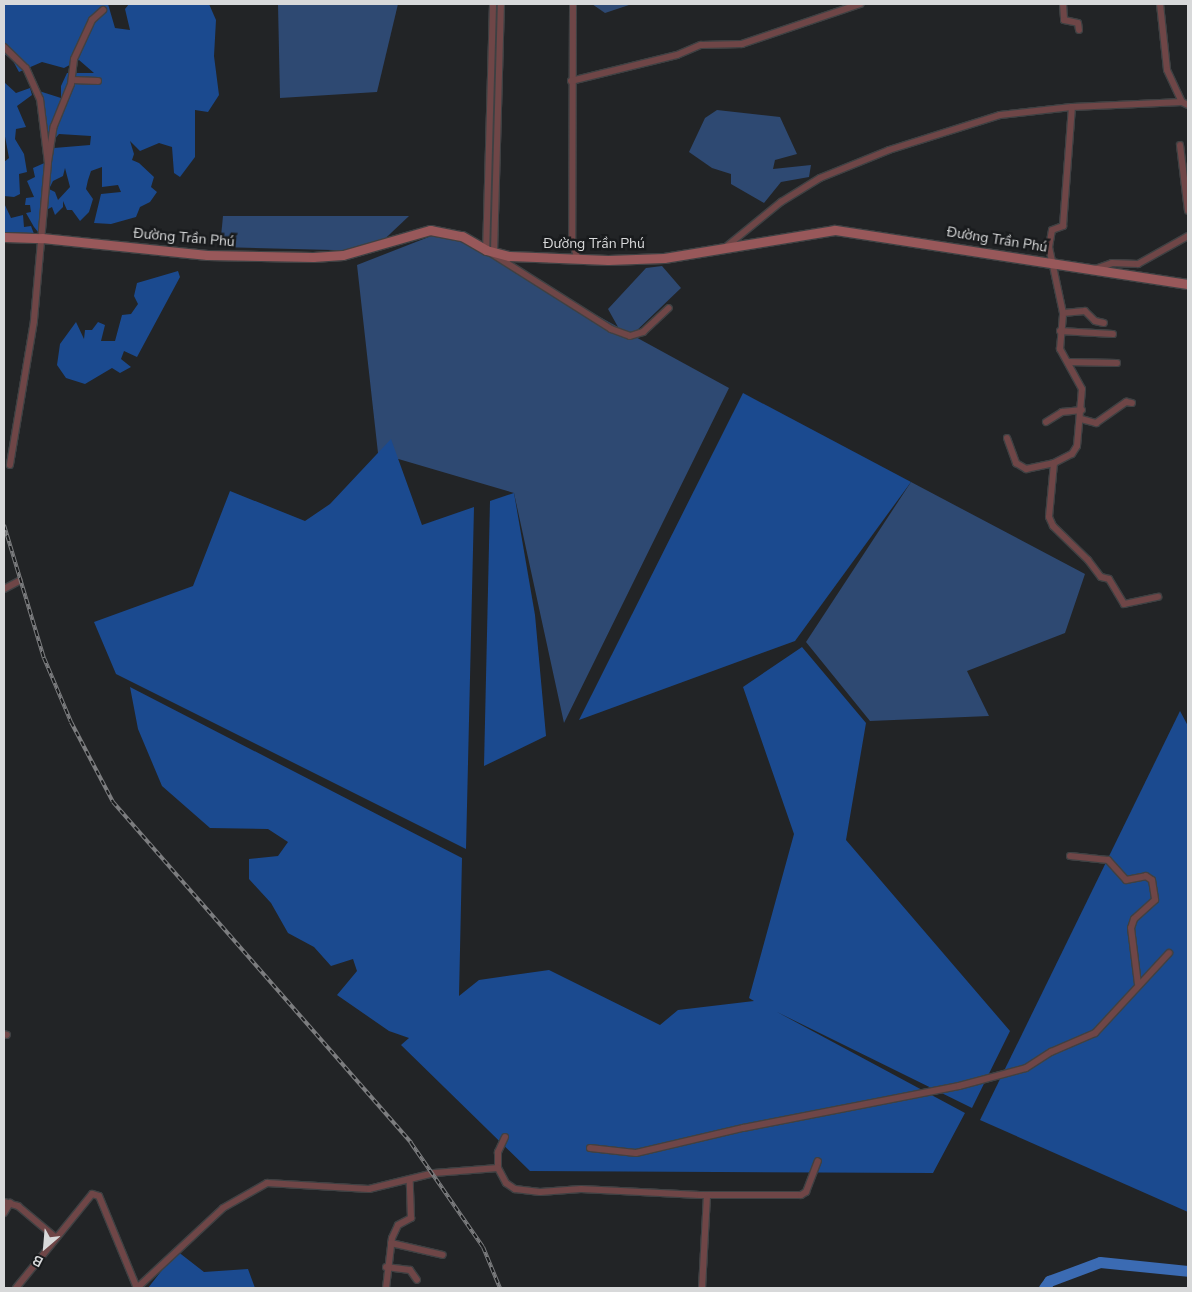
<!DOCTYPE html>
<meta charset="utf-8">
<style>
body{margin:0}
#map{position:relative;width:1192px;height:1292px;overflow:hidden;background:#222426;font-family:"Nunito Sans",sans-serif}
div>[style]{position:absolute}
.green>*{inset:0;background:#2e4972}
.forest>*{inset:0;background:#1b4a8f}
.river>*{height:11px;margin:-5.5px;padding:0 5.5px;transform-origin:5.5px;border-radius:5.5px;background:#3b6bb3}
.roads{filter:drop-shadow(1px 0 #3f4143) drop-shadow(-1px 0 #3f4143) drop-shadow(0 1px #3f4143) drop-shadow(0 -1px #3f4143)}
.minor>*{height:6px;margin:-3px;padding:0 3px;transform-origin:3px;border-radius:3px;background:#6f4647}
.secondary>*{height:9px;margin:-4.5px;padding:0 4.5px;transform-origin:4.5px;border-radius:4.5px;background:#98585a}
.rail>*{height:4px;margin-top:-2px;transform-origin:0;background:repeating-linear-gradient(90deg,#191b1d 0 5.5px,#7c7d7f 0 11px);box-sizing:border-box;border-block:1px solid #7c7d7f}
span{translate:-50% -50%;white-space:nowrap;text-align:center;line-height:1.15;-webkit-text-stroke:5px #191b1d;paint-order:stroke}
.street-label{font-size:14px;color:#d8d9da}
.frame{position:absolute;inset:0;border:5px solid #d8d9da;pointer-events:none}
.north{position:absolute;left:20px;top:1222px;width:50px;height:50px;-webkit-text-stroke:4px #191b1d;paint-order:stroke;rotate:207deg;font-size:14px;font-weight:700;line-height:20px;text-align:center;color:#d8d9da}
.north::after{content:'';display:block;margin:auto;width:18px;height:22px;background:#d8d9da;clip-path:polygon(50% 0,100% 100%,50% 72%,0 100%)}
</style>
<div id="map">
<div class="green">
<i style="clip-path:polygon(278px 4px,398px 4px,377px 92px,280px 98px)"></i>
<i style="clip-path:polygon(592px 4px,632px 4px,605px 13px)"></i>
<i style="clip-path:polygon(717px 110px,780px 117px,797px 154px,775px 160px,773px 169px,811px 165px,809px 177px,781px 182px,764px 203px,731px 184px,731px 174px,712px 168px,689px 152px,705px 118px)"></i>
<i style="clip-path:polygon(223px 216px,409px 216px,372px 251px,220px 247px)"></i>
<i style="clip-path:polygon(444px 231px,618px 327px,608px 309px,646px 268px,662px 266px,681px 288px,632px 335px,729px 388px,564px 723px,514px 493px,378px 453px,357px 265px)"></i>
<i style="clip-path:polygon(911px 482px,1085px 574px,1065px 633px,967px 671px,989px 716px,870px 721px,806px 642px)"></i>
</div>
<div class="forest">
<i style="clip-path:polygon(evenodd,4px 4px,108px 4px,115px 28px,130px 30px,125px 9px,129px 4px,209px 4px,216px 20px,214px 56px,219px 95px,208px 112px,195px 110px,195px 157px,180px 177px,174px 173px,172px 147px,159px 143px,140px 151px,130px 141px,134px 154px,132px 160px,139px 163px,154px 177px,151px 187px,157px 192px,150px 202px,140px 207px,136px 217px,111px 224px,94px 223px,101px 194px,121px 192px,118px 185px,102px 187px,102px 167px,91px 171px,88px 180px,86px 189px,93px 199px,89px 212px,80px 221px,72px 210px,67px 210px,63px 201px,63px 207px,55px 215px,52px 207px,46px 210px,44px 228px,38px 232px,34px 227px,26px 213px,31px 212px,30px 205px,25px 205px,26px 198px,34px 197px,27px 181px,35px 177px,33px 168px,49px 161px,54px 148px,90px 145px,91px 136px,59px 134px,52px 142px,43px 140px,41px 114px,36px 99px,39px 91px,61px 98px,61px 86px,67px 73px,94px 73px,79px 60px,64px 68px,42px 62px,19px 72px,12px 59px,4px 54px,4px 4px,65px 168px,70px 187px,58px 200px,55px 192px,49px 189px,53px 181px,63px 176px,65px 168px)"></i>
<i style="clip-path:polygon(4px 82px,16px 93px,30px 88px,32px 95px,17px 106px,26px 127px,16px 129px,15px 139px,24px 154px,27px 172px,19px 174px,20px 194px,14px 197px,4px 196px,4px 162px,9px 158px,4px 131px)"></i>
<i style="clip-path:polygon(4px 203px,11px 218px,23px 215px,24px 227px,31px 226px,34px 234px,4px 235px)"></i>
<i style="clip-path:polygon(178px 271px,180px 277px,137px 357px,124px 351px,121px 359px,131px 367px,120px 373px,112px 368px,85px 384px,66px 378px,57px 365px,60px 344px,76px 322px,84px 339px,85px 330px,92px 330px,98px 322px,105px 325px,101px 341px,115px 341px,122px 315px,131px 314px,138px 304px,134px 296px,137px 283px)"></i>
<i style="clip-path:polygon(743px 393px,911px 482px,795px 641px,579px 720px)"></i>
<i style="clip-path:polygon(391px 439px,422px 525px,474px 507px,466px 849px,116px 674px,94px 622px,193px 586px,230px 491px,305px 521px,330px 504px)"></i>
<i style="clip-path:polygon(514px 493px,535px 615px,546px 736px,484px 766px,490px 501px)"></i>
<i style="clip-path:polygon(802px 647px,866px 723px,846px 840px,1010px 1031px,972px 1108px,777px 1012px,965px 1113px,933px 1173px,530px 1171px,401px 1045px,409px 1038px,389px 1031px,337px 995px,357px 971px,353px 959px,331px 966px,314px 947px,288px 933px,271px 903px,249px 879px,249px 859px,278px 856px,288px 842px,268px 829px,210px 828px,162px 786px,138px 729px,130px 687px,462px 858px,459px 996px,479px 980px,549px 970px,660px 1025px,678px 1010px,754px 1001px,749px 998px,794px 834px,743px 687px)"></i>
<i style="clip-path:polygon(1180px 711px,1188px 726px,1188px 1212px,980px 1120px)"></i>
<i style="clip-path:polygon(177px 1251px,204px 1272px,248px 1269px,255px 1288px,148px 1288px)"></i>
</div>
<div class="river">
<i style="left:1044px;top:1288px;width:9px;rotate:-54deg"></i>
<i style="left:1049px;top:1281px;width:54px;rotate:-20.4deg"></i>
<i style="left:1100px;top:1262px;width:88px;rotate:5.8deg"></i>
</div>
<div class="roads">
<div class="minor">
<i style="left:493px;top:4px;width:246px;rotate:91.6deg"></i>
<i style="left:486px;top:250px;width:148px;rotate:32.3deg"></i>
<i style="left:611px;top:329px;width:20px;rotate:20deg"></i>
<i style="left:630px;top:336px;width:14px;rotate:-17deg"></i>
<i style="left:643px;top:332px;width:35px;rotate:-43deg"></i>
<i style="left:573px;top:4px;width:237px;rotate:90.2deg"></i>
<i style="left:572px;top:241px;width:20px;rotate:72deg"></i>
<i style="left:1063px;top:4px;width:16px;rotate:86deg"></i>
<i style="left:1064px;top:20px;width:14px;rotate:12deg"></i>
<i style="left:1078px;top:23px;width:7px;rotate:82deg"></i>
<i style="left:1160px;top:4px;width:66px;rotate:83.9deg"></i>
<i style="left:1167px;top:70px;width:35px;rotate:65deg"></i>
<i style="left:4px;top:47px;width:30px;rotate:44deg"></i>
<i style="left:26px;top:68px;width:34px;rotate:66deg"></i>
<i style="left:40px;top:99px;width:64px;rotate:82.9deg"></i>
<i style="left:48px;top:163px;width:159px;rotate:95.1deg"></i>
<i style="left:34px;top:321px;width:146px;rotate:99.5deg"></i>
<i style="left:72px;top:80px;width:26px;rotate:2deg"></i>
<i style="left:571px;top:81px;width:109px;rotate:-13.8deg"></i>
<i style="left:677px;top:55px;width:26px;rotate:-23deg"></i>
<i style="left:701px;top:45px;width:41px;rotate:-1.4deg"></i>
<i style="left:742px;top:44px;width:125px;rotate:-18.7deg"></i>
<i style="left:1180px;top:145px;width:66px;rotate:83.1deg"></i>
<i style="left:48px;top:162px;width:36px;rotate:-81deg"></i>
<i style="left:54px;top:126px;width:45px;rotate:-68deg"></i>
<i style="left:71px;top:84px;width:25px;rotate:-83deg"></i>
<i style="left:74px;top:59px;width:43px;rotate:-65.2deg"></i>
<i style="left:92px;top:20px;width:15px;rotate:-42deg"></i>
<i style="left:727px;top:246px;width:70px;rotate:-39.2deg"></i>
<i style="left:781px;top:202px;width:46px;rotate:-31.6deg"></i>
<i style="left:820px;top:178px;width:74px;rotate:-22.1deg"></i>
<i style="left:889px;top:150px;width:116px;rotate:-17.5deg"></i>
<i style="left:1000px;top:115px;width:72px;rotate:-6.3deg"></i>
<i style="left:1072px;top:107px;width:110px;rotate:-2.6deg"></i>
<i style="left:1182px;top:102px;width:7px;rotate:27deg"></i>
<i style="left:494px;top:252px;width:248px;rotate:-88.4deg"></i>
<i style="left:1095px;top:269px;width:18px;rotate:-19deg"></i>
<i style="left:1112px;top:263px;width:26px;rotate:2deg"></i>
<i style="left:1138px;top:264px;width:57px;rotate:-29.2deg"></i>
<i style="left:1063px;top:313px;width:22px;rotate:-5deg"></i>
<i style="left:1085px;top:311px;width:14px;rotate:45deg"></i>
<i style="left:1095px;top:321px;width:9px;rotate:13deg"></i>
<i style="left:1060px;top:331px;width:53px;rotate:3.2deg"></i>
<i style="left:1068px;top:362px;width:49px;rotate:1.2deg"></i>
<i style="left:1081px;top:419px;width:16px;rotate:15deg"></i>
<i style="left:1096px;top:423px;width:37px;rotate:-35deg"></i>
<i style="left:1126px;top:402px;width:6px;rotate:9deg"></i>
<i style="left:1046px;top:422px;width:19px;rotate:-32deg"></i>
<i style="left:1062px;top:412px;width:20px;rotate:-6deg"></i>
<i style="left:1007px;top:438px;width:27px;rotate:70deg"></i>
<i style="left:1016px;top:463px;width:12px;rotate:31deg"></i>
<i style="left:1026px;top:469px;width:29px;rotate:-12deg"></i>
<i style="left:1054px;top:463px;width:20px;rotate:-27deg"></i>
<i style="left:1072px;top:454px;width:9px;rotate:-58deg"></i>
<i style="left:1077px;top:446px;width:57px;rotate:-85deg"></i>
<i style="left:1082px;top:389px;width:46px;rotate:-118.8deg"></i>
<i style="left:1060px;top:349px;width:36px;rotate:-85deg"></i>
<i style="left:1063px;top:313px;width:67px;rotate:-102deg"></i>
<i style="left:1049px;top:247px;width:17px;rotate:-80deg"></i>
<i style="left:1052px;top:230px;width:12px;rotate:-20deg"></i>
<i style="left:1063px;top:226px;width:119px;rotate:-85.7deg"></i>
<i style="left:1054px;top:463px;width:54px;rotate:95.3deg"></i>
<i style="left:1049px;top:517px;width:10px;rotate:66deg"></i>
<i style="left:1053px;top:526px;width:49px;rotate:44.2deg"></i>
<i style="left:1088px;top:560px;width:21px;rotate:53deg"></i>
<i style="left:1101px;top:577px;width:8px;rotate:14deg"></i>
<i style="left:1109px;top:579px;width:29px;rotate:59deg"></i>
<i style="left:1124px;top:604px;width:35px;rotate:-12deg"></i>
<i style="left:4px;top:589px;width:17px;rotate:-28deg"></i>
<i style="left:1070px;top:856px;width:38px;rotate:6deg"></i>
<i style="left:1108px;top:860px;width:27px;rotate:48deg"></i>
<i style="left:1126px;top:880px;width:20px;rotate:-11deg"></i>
<i style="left:1146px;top:876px;width:7px;rotate:34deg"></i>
<i style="left:1152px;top:880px;width:20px;rotate:81deg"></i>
<i style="left:1155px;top:900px;width:28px;rotate:138deg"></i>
<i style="left:1134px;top:919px;width:9px;rotate:108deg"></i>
<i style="left:1131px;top:928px;width:56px;rotate:82.9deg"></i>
<i style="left:4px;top:1034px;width:3px;rotate:18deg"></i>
<i style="left:505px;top:1137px;width:17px;rotate:115deg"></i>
<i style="left:498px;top:1152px;width:16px;rotate:90deg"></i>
<i style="left:498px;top:1168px;width:17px;rotate:62deg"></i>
<i style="left:506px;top:1183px;width:11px;rotate:34deg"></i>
<i style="left:515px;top:1189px;width:25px;rotate:7deg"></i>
<i style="left:540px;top:1192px;width:41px;rotate:-4.2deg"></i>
<i style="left:581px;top:1189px;width:119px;rotate:2.9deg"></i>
<i style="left:700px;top:1195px;width:101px"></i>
<i style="left:801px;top:1195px;width:6px;rotate:-31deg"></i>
<i style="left:806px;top:1192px;width:33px;rotate:-69deg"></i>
<i style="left:590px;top:1148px;width:46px;rotate:6.2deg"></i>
<i style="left:636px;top:1153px;width:110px;rotate:-13.2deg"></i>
<i style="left:743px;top:1128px;width:220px;rotate:-11deg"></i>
<i style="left:959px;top:1086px;width:69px;rotate:-15deg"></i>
<i style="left:1026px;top:1068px;width:30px;rotate:-33deg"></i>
<i style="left:1051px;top:1052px;width:48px;rotate:-23.4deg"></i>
<i style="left:1095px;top:1033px;width:109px;rotate:-47.2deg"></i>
<i style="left:4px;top:1202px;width:15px;rotate:16deg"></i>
<i style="left:18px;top:1206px;width:48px;rotate:40deg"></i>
<i style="left:4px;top:1213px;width:12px;rotate:-59deg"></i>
<i style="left:391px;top:1243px;width:53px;rotate:13deg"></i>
<i style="left:386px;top:1267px;width:24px;rotate:7deg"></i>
<i style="left:410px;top:1270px;width:12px;rotate:55deg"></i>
<i style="left:16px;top:1288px;width:121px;rotate:-51deg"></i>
<i style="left:92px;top:1194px;width:7px;rotate:16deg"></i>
<i style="left:99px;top:1196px;width:100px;rotate:67.6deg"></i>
<i style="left:137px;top:1288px;width:117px;rotate:-42.9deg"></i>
<i style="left:223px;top:1208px;width:51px;rotate:-29.6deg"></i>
<i style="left:267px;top:1183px;width:102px;rotate:3.4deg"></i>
<i style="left:369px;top:1189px;width:67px;rotate:-13.8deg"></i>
<i style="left:434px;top:1173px;width:64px;rotate:-4.5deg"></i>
<i style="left:386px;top:1288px;width:50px;rotate:-83.2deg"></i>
<i style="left:392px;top:1238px;width:14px;rotate:-65deg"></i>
<i style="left:398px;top:1225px;width:15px;rotate:-28deg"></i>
<i style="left:411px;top:1218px;width:37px;rotate:-92deg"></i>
<i style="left:702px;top:1288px;width:93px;rotate:-86.9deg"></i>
</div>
<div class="secondary">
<i style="left:4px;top:237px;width:38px;rotate:2deg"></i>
<i style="left:42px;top:238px;width:166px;rotate:5.9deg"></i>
<i style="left:207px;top:255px;width:106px;rotate:1.1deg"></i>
<i style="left:313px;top:257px;width:30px;rotate:-4deg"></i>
<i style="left:343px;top:255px;width:91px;rotate:-16deg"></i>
<i style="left:430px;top:230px;width:33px;rotate:11deg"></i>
<i style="left:462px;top:236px;width:28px;rotate:30deg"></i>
<i style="left:486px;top:250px;width:24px;rotate:15deg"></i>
<i style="left:509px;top:256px;width:99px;rotate:2.3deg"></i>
<i style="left:608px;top:260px;width:56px;rotate:-2deg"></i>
<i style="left:664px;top:258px;width:173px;rotate:-9.3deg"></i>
<i style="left:835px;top:230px;width:357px;rotate:8.7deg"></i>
</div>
</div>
<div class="rail">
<i style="left:4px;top:525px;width:139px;rotate:73.3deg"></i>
<i style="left:44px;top:658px;width:69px;rotate:67.1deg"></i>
<i style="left:71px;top:722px;width:90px;rotate:62.3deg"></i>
<i style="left:113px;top:802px;width:453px;rotate:48.8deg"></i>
<i style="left:411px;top:1143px;width:126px;rotate:55.3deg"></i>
<i style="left:483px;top:1247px;width:44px;rotate:67.5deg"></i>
</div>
<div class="street-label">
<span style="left:184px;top:238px;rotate:5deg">Đường Trần Phú</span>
<span style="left:997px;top:240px;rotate:9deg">Đường Trần Phú</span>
<span style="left:594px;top:244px">Đường Trần Phú</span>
</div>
<div class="frame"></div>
<div class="north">B</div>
</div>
